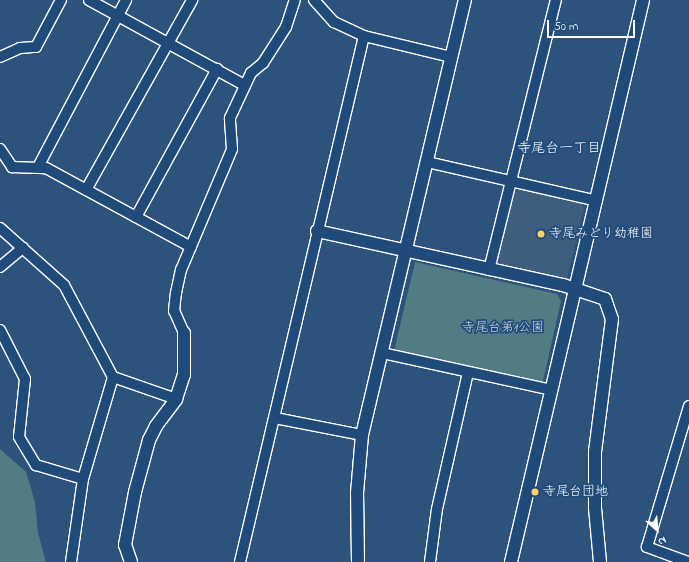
<!DOCTYPE html>
<meta charset="utf-8">
<style>
body{margin:0}
#map{position:relative;width:689px;height:562px;overflow:hidden;background:#2d537d;font-family:"Indie Flower","Klee One",sans-serif}
div>[style]{position:absolute}
.built>*{inset:0;background:#3e5e80}
.green>*{inset:0;background:#517c83}
.roads{filter:drop-shadow(1px 0 #fff) drop-shadow(-1px 0 #fff) drop-shadow(0 1px #fff) drop-shadow(0 -1px #fff)}
.minor>*{height:10px;margin:-5px;padding:0 5px;transform-origin:5px;border-radius:5px;background:#1f4a7a}
.tertiary>*{height:12px;margin:-6px;padding:0 6px;transform-origin:6px;border-radius:6px;background:#1f4a7a}
.dots>*{width:11px;height:11px;translate:-50% -50%;box-sizing:border-box;border:2px solid #1f4a7a;border-radius:50%}
span{translate:-50% -50%;white-space:nowrap;text-align:center;line-height:1.15;-webkit-text-stroke:3.5px #1f4a7a;paint-order:stroke}
.poi-label{font-size:13px;color:#fff}
.left{translate:0 -50%;text-align:left}
.park-label{font-size:13px;color:#d4dee0}
.neighbourhood-label{font-size:14px;color:#fff}
.north{position:absolute;left:637px;top:510px;width:40px;height:40px;-webkit-text-stroke:3px #1f4a7a;paint-order:stroke;rotate:154deg;font-size:11px;font-weight:700;line-height:16px;text-align:center;color:#fff}
.north::after{content:'';display:block;margin:auto;width:14px;height:18px;background:#fff;clip-path:polygon(50% 0,100% 100%,50% 72%,0 100%)}
.scale{position:absolute;left:547px;top:20px;width:88px;height:18px;box-sizing:border-box;border:2px solid #fff;border-top:0;padding-left:5px;font-size:12px;line-height:14px;white-space:nowrap;color:#fff;-webkit-text-stroke:3px #1f4a7a;paint-order:stroke}
</style>
<div id="map">
<div class="built">
<i style="clip-path:polygon(519px 189px,581px 203px,584px 208px,567px 278px,562px 280px,501px 265px,498px 260px,514px 192px)"></i>
</div>
<div class="green">
<i style="clip-path:polygon(415px 262px,557px 294px,561px 301px,543px 381px,540px 383px,397px 350px,395px 347px)"></i>
<i style="clip-path:polygon(0 449px,26px 472px,35px 502px,38px 533px,46px 562px,0 562px)"></i>
</div>
<div class="roads">
<div class="minor">
<i style="left:89px;top:0;width:177px;rotate:28.7deg"></i>
<i style="left:314px;top:0;width:30px;rotate:48deg"></i>
<i style="left:334px;top:22px;width:33px;rotate:25deg"></i>
<i style="left:364px;top:36px;width:89px;rotate:13.6deg"></i>
<i style="left:0;top:57px;width:22px;rotate:-24deg"></i>
<i style="left:20px;top:48px;width:16px;rotate:-4deg"></i>
<i style="left:36px;top:47px;width:53px;rotate:-62deg"></i>
<i style="left:0;top:149px;width:22px;rotate:56deg"></i>
<i style="left:12px;top:167px;width:34px;rotate:2deg"></i>
<i style="left:46px;top:168px;width:165px;rotate:28.6deg"></i>
<i style="left:427px;top:162px;width:174px;rotate:12.9deg"></i>
<i style="left:38px;top:167px;width:189px;rotate:-62.2deg"></i>
<i style="left:86px;top:190px;width:218px;rotate:-60.8deg"></i>
<i style="left:136px;top:217px;width:169px;rotate:-61.3deg"></i>
<i style="left:0;top:228px;width:86px;rotate:41.7deg"></i>
<i style="left:64px;top:285px;width:104px;rotate:62deg"></i>
<i style="left:113px;top:377px;width:67px;rotate:19.2deg"></i>
<i style="left:0;top:267px;width:30px;rotate:-40deg"></i>
<i style="left:489px;top:270px;width:278px;rotate:-76.1deg"></i>
<i style="left:0;top:330px;width:55px;rotate:63deg"></i>
<i style="left:25px;top:379px;width:58px;rotate:95.9deg"></i>
<i style="left:19px;top:437px;width:33px;rotate:59deg"></i>
<i style="left:36px;top:465px;width:49px;rotate:16.6deg"></i>
<i style="left:184px;top:333px;width:24px;rotate:-114deg"></i>
<i style="left:174px;top:311px;width:18px;rotate:-84deg"></i>
<i style="left:176px;top:293px;width:24px;rotate:-78deg"></i>
<i style="left:181px;top:270px;width:131px;rotate:-67.1deg"></i>
<i style="left:232px;top:149px;width:31px;rotate:-94deg"></i>
<i style="left:230px;top:118px;width:50px;rotate:-65deg"></i>
<i style="left:251px;top:73px;width:16px;rotate:-40deg"></i>
<i style="left:263px;top:63px;width:43px;rotate:-57.4deg"></i>
<i style="left:286px;top:27px;width:28px;rotate:-72deg"></i>
<i style="left:382px;top:353px;width:173px;rotate:12.3deg"></i>
<i style="left:275px;top:418px;width:89px;rotate:11.1deg"></i>
<i style="left:71px;top:562px;width:84px;rotate:-81.8deg"></i>
<i style="left:83px;top:479px;width:106px;rotate:-73.6deg"></i>
<i style="left:240px;top:562px;width:540px;rotate:-76.74deg"></i>
<i style="left:430px;top:562px;width:53px;rotate:-82.5deg"></i>
<i style="left:437px;top:509px;width:140px;rotate:-77.2deg"></i>
<i style="left:688px;top:562px;width:44px;rotate:-159.9deg"></i>
<i style="left:647px;top:547px;width:147px;rotate:-73.4deg"></i>
</div>
<div class="tertiary">
<i style="left:317px;top:231px;width:252px;rotate:12.4deg"></i>
<i style="left:563px;top:285px;width:44px;rotate:18.4deg"></i>
<i style="left:605px;top:299px;width:21px;rotate:71deg"></i>
<i style="left:612px;top:319px;width:133px;rotate:97.3deg"></i>
<i style="left:595px;top:451px;width:57px;rotate:90deg"></i>
<i style="left:595px;top:508px;width:54px;rotate:84.7deg"></i>
<i style="left:131px;top:562px;width:18px;rotate:-109deg"></i>
<i style="left:125px;top:545px;width:54px;rotate:-79.3deg"></i>
<i style="left:135px;top:492px;width:54px;rotate:-74.9deg"></i>
<i style="left:149px;top:440px;width:16px;rotate:-63deg"></i>
<i style="left:156px;top:426px;width:34px;rotate:-53deg"></i>
<i style="left:176px;top:399px;width:25px;rotate:-72deg"></i>
<i style="left:184px;top:375px;width:42px;rotate:-90deg"></i>
<i style="left:358px;top:562px;width:69px;rotate:-90.8deg"></i>
<i style="left:357px;top:493px;width:58px;rotate:-85.1deg"></i>
<i style="left:362px;top:435px;width:447px;rotate:-76.7deg"></i>
<i style="left:511px;top:562px;width:577px;rotate:-76.78deg"></i>
</div>
</div>
<div class="dots">
<i style="left:541px;top:234px;background:#ffd166"></i>
<i style="left:535px;top:492px;background:#ffd166"></i>
</div>
<div class="poi-label">
<span class="left" style="left:549px;top:234px">寺尾みどり幼稚園</span>
<span class="left" style="left:543px;top:492px">寺尾台団地</span>
</div>
<div class="park-label">
<span style="left:503px;top:328px">寺尾台第1公園</span>
</div>
<div class="neighbourhood-label">
<span style="left:559px;top:149px">寺尾台一丁目</span>
</div>
<div class="north">N</div>
<div class="scale">50 m</div>
</div>
